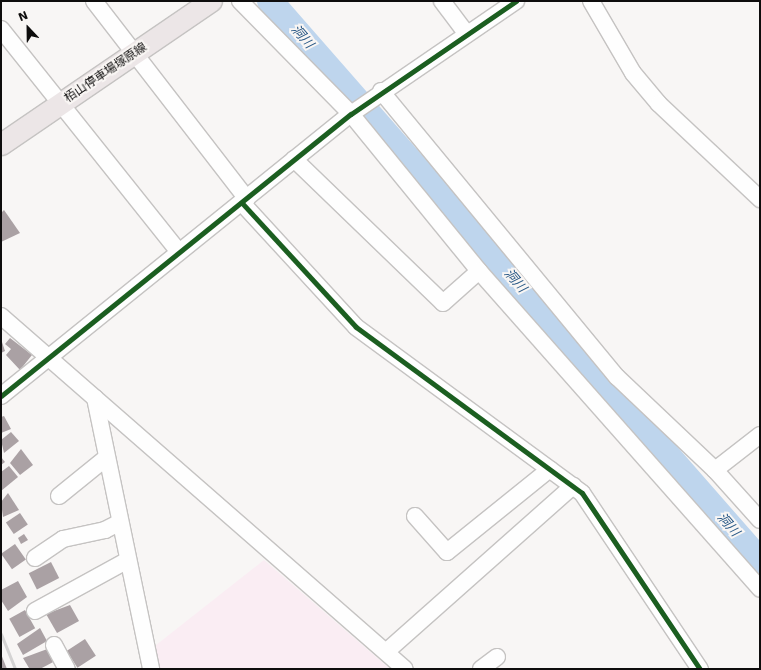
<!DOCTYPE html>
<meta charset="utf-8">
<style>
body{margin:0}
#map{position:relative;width:761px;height:670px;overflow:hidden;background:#f8f6f5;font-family:"DejaVu Sans","Noto Sans JP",sans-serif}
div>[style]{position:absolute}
.education>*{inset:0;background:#faedf3}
.river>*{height:26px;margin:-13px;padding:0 13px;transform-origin:13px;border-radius:13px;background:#bed5ed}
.building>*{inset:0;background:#aaa1a4;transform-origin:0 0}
.roads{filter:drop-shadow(1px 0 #c5c3c2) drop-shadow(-1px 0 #c5c3c2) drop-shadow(0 1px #c5c3c2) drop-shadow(0 -1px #c5c3c2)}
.minor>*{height:16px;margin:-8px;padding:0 8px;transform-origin:8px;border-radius:8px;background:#fefefe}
.major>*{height:21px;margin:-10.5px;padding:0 10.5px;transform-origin:10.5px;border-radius:10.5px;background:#ece6e7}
.rail>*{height:3px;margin:-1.5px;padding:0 1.5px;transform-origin:1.5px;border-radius:1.5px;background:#d4d3d3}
.cycleway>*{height:5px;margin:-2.5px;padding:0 2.5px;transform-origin:2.5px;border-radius:2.5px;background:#1b5e20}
span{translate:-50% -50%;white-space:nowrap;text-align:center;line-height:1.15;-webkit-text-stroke:4px #f9f6f4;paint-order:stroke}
.street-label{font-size:12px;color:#0e0d0d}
.water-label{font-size:13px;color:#285886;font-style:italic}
.frame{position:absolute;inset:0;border:2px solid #0e0d0d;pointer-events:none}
.north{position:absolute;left:8px;top:8px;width:40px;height:40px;-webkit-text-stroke:3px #f9f6f4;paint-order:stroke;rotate:338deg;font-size:11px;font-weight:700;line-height:16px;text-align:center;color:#0e0d0d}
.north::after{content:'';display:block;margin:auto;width:14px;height:18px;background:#0e0d0d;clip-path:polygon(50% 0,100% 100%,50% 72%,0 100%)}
</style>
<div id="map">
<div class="education">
<i style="clip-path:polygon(264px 560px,390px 669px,155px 669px,151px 649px)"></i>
</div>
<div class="river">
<i style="left:270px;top:1px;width:744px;rotate:48.81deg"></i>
</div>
<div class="building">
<i style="clip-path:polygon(4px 210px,20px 233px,1px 242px,1px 213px)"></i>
<i style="clip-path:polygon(10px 338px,32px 355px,20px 370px,6px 355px,11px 349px,5px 344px)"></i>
<i style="clip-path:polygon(1px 339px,5px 351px,1px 353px)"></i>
<i style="clip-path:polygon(4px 416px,11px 429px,1px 433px,1px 417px)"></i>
<i style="clip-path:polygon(11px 432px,19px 441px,4px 453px,1px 440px)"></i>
<i style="clip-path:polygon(21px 449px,33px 465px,20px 475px,10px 463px)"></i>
<i style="clip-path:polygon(1px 457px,5px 462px,1px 465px)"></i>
<i style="clip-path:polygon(9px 466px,18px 477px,1px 491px,1px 472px)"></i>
<i style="clip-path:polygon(8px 493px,19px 510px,3px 517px,1px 502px)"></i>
<i style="left:20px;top:513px;width:14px;height:17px;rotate:56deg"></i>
<i style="clip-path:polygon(24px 534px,28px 540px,21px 544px,18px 538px)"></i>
<i style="left:15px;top:544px;width:19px;height:17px;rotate:55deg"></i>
<i style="left:51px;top:562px;width:18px;height:25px;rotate:63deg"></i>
<i style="clip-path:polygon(18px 581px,27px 597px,8px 611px,1px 600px,1px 590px)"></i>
<i style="clip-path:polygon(70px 605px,79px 621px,57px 633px,46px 614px)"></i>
<i style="left:25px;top:610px;width:21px;height:18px;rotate:61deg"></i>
<i style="clip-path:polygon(40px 628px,47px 641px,23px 655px,17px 644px)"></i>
<i style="left:85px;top:639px;width:20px;height:22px;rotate:57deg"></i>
<i style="clip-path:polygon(50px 648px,57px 660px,40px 669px,29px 668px,23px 658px)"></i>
<i style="clip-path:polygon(1px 654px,7px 669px,1px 669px)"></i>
</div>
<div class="roads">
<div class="minor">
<i style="left:94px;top:1px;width:250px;rotate:52.3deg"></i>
<i style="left:240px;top:1px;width:158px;rotate:45.5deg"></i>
<i style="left:351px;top:114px;width:203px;rotate:50.8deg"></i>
<i style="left:479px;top:271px;width:424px;rotate:48.5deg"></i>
<i style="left:442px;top:1px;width:40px;rotate:53deg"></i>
<i style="left:591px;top:1px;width:83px;rotate:59.7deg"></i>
<i style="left:633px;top:73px;width:40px;rotate:50deg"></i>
<i style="left:659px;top:104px;width:139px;rotate:43.2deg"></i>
<i style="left:1px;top:29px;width:285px;rotate:51.4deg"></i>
<i style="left:381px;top:91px;width:371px;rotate:50.5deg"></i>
<i style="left:617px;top:377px;width:135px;rotate:43.5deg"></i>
<i style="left:715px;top:470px;width:67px;rotate:48deg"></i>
<i style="left:294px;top:159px;width:207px;rotate:44deg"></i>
<i style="left:443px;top:303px;width:48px;rotate:-41.6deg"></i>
<i style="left:242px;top:203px;width:168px;rotate:47.4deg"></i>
<i style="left:356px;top:327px;width:280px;rotate:36.3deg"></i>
<i style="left:582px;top:493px;width:212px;rotate:56.2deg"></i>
<i style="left:1px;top:316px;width:536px;rotate:41.15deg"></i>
<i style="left:1px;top:396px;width:449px;rotate:-38.9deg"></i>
<i style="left:351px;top:114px;width:200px;rotate:-34.4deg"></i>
<i style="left:95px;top:398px;width:277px;rotate:78.3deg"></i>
<i style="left:715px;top:470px;width:57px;rotate:-37.9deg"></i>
<i style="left:59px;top:496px;width:60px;rotate:-39deg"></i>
<i style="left:415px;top:516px;width:48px;rotate:48.4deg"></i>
<i style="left:447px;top:552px;width:132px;rotate:-38.9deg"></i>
<i style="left:35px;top:558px;width:34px;rotate:-34deg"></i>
<i style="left:63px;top:539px;width:43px;rotate:-12.1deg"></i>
<i style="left:105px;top:530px;width:16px;rotate:-27deg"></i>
<i style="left:35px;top:611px;width:104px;rotate:-28.8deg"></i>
<i style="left:54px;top:645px;width:27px;rotate:62deg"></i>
<i style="left:387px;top:651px;width:249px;rotate:-41.6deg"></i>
<i style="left:481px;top:669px;width:20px;rotate:-37deg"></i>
</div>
<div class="major">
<i style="left:1px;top:144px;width:254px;rotate:-34.3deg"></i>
</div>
</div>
<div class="rail">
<i style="left:1px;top:634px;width:38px;rotate:68deg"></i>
</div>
<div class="cycleway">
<i style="left:242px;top:203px;width:168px;rotate:47.4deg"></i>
<i style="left:356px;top:327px;width:280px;rotate:36.3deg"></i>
<i style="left:582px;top:493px;width:212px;rotate:56.2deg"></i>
<i style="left:1px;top:396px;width:449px;rotate:-38.9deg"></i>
<i style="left:351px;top:114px;width:200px;rotate:-34.4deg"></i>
</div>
<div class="street-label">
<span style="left:106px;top:73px;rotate:-34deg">栢山停車場塚原線</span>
</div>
<div class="water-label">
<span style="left:302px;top:37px;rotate:49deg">洞川</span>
<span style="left:515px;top:281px;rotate:49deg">洞川</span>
<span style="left:728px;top:525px;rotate:49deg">洞川</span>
</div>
<div class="frame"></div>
<div class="north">N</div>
</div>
